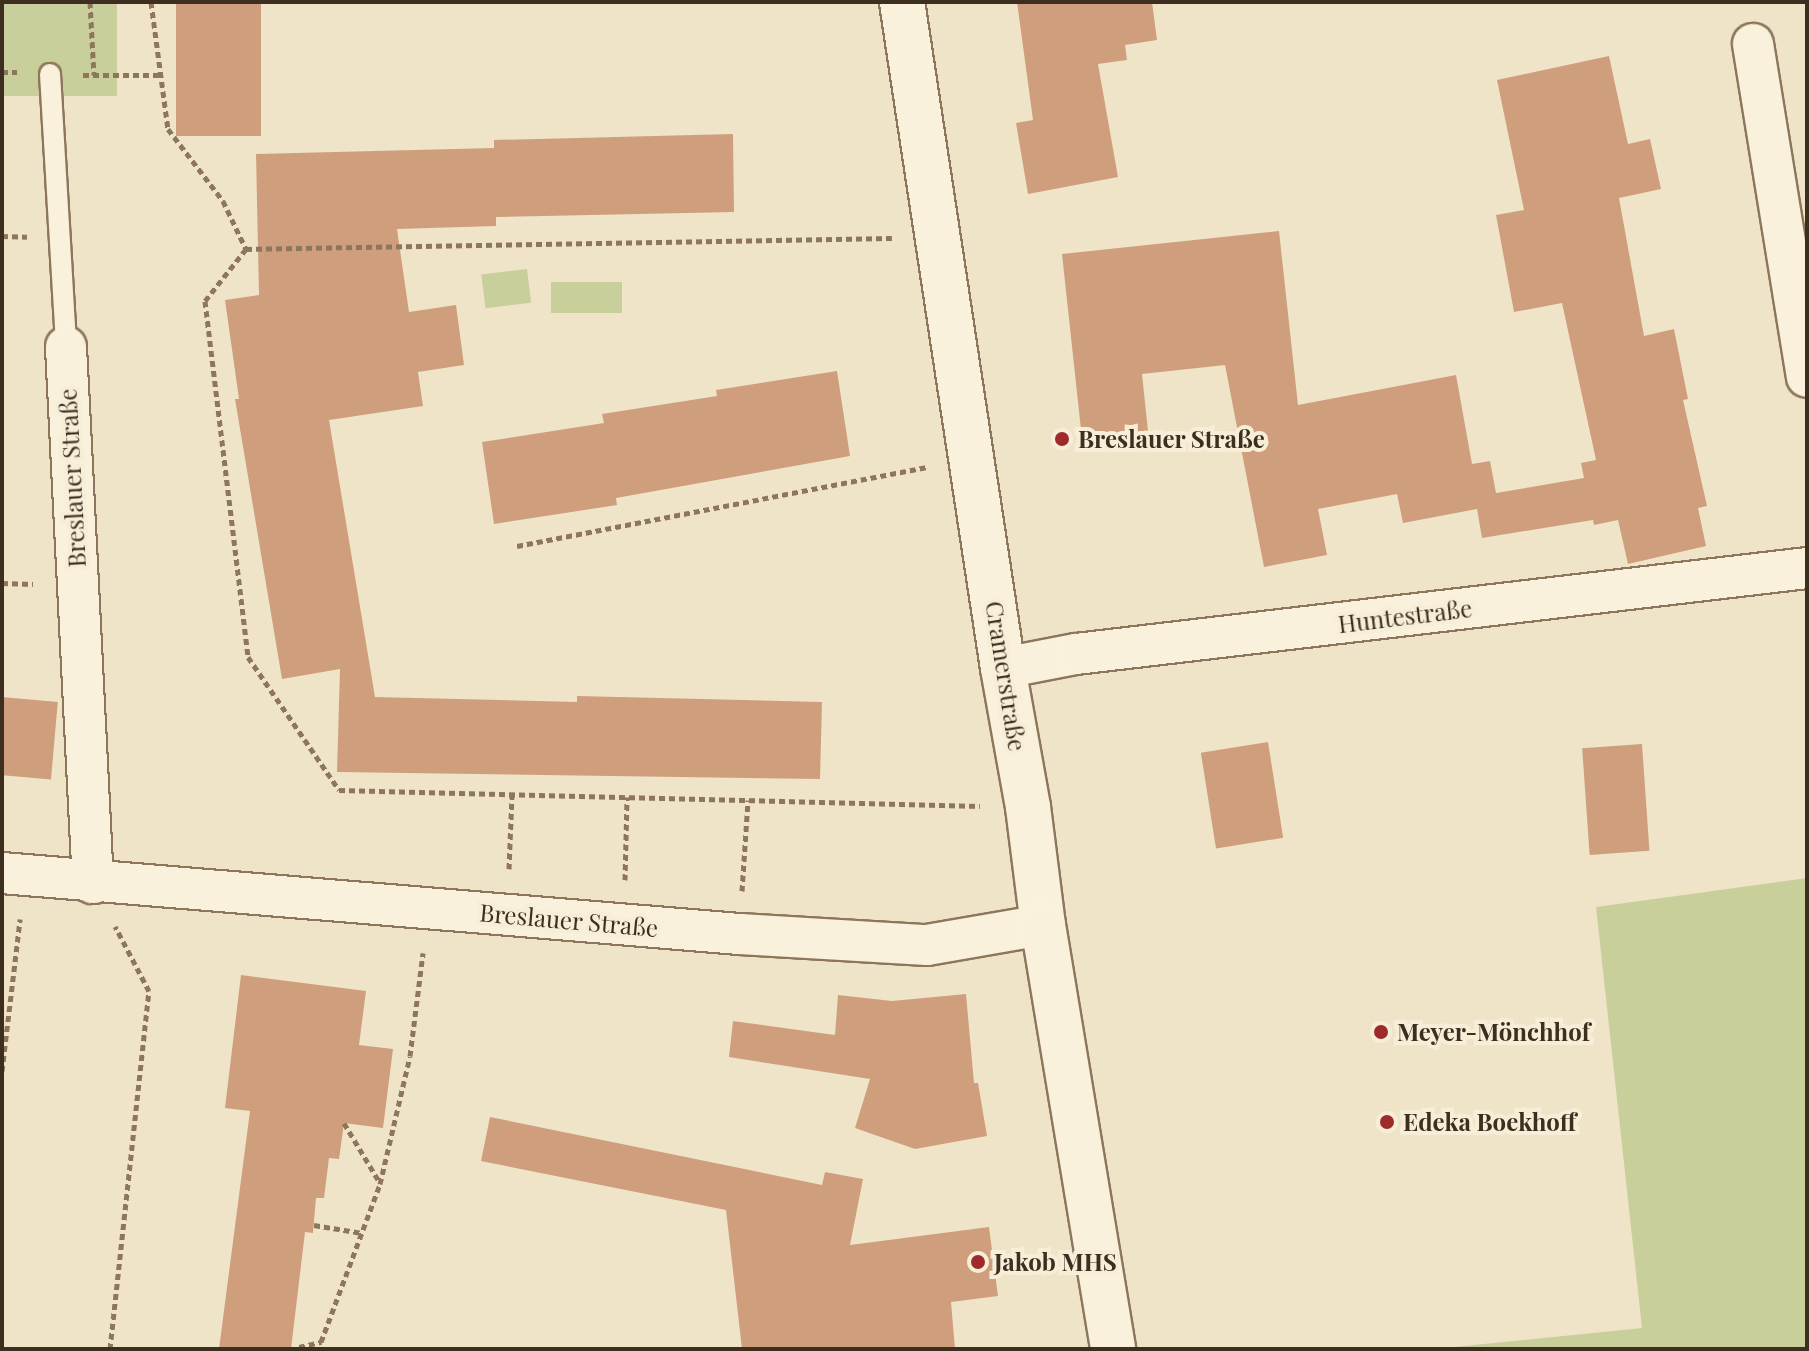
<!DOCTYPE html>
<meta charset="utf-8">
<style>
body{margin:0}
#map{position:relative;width:1809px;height:1351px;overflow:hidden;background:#f0e4c8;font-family:"Playfair Display",serif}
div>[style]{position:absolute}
.green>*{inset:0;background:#c9cf9b;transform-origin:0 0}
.building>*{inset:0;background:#cf9f7d;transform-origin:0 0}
.path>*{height:5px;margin-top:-2.5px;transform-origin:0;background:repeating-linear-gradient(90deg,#8d765c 0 6px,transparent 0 10px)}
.roads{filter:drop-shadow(2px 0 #8d765c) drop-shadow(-2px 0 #8d765c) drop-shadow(0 2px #8d765c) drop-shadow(0 -2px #8d765c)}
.lane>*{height:20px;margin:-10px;padding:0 10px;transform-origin:10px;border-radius:10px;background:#faf1dc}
.street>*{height:40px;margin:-20px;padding:0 20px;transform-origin:20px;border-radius:20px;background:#faf1dc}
.secondary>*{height:44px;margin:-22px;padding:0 22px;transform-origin:22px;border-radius:22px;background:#faf1dc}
.dots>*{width:22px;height:22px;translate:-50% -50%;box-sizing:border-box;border:4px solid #f7eed8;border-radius:50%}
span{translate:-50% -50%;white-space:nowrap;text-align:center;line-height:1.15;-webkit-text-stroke:8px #f7eed8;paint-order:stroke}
.poi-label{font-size:24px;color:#3d2e20;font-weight:700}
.left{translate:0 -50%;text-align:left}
.street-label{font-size:24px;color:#3d2e20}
.frame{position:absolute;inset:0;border:4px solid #3d2e20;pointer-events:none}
</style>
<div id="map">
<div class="green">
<i style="left:2px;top:2px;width:115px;height:94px"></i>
<i style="left:527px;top:269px;width:34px;height:46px;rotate:83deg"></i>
<i style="left:551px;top:282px;width:71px;height:31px"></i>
<i style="clip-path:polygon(1807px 878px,1807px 1349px,1434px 1349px,1642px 1328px,1596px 907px)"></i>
</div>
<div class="building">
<i style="left:176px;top:2px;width:85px;height:134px"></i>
<i style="clip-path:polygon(1017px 2px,1152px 2px,1157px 40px,1125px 45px,1127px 60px,1098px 64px,1118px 177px,1028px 194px,1016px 123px,1033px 120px)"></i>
<i style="clip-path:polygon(1609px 56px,1628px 144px,1650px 139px,1661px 189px,1619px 198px,1644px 336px,1674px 329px,1688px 399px,1683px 400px,1707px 506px,1698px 508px,1706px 546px,1628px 564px,1618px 520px,1594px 525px,1593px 520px,1482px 538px,1477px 509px,1403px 523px,1397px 494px,1318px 509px,1327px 555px,1264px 567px,1225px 365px,1142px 374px,1148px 431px,1082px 439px,1062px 254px,1279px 231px,1298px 405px,1456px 375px,1472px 464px,1490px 461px,1496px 493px,1584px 478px,1581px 463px,1596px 460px,1562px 303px,1514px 312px,1496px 215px,1524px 210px,1497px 80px)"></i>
<i style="clip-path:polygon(733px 134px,734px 212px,496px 217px,496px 226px,397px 229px,409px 312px,456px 305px,464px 365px,418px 372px,423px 406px,329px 420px,375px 697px,577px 702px,577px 696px,822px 702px,820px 779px,337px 772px,340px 669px,282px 679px,235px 399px,239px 399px,225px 300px,259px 295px,256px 154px,494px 148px,494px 140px)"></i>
<i style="clip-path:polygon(837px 371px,850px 456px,616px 498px,617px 505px,494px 524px,482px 442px,604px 423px,602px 414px,717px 396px,716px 390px)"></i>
<i style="left:2px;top:697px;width:56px;height:78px;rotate:5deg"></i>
<i style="left:1268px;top:742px;width:97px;height:68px;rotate:81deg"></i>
<i style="left:1642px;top:744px;width:107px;height:60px;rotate:86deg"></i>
<i style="clip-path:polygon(241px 975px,366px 991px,359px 1045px,393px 1049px,383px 1128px,344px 1123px,339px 1159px,329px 1158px,324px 1198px,316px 1198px,313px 1233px,305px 1232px,291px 1349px,219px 1349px,250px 1111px,225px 1108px)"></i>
<i style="clip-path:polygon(966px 994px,974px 1083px,978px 1083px,987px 1136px,915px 1149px,855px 1128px,870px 1079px,729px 1057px,733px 1021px,835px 1035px,838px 995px,892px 1001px)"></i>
<i style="clip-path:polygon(490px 1117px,822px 1185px,825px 1172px,863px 1179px,850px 1245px,989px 1227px,998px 1296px,951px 1302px,955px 1349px,742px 1349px,726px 1210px,481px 1161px)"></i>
</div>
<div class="path">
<i style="left:90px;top:2px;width:73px;rotate:86.9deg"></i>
<i style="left:151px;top:2px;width:128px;rotate:82.4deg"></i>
<i style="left:168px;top:129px;width:91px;rotate:52.6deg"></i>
<i style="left:223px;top:201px;width:53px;rotate:64.4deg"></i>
<i style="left:246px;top:249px;width:646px;rotate:-0.98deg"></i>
<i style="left:2px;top:72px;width:15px"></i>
<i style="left:83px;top:75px;width:78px"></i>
<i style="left:2px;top:236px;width:25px;rotate:2deg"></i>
<i style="left:246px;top:249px;width:66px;rotate:128.3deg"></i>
<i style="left:205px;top:301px;width:359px;rotate:83.1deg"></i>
<i style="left:248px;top:657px;width:161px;rotate:55.6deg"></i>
<i style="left:339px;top:790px;width:641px;rotate:1.43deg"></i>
<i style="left:517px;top:546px;width:419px;rotate:-10.9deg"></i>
<i style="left:2px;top:583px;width:31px;rotate:2deg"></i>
<i style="left:509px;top:869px;width:75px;rotate:-87.7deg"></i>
<i style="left:625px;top:880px;width:83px;rotate:-88.6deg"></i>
<i style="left:742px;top:891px;width:91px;rotate:-86.2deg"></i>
<i style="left:2px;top:1071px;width:153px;rotate:-83.2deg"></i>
<i style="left:344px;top:1123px;width:70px;rotate:59deg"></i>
<i style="left:314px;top:1225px;width:49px;rotate:9.5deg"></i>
<i style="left:299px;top:1347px;width:23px;rotate:-13deg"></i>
<i style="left:321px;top:1342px;width:169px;rotate:-69.5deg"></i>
<i style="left:380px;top:1184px;width:131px;rotate:-76.8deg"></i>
<i style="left:410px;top:1056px;width:104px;rotate:-82.8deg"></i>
<i style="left:110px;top:1349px;width:360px;rotate:-83.8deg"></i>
<i style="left:149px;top:991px;width:73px;rotate:-117.6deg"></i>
</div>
<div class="roads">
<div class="lane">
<i style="left:50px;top:74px;width:273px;rotate:86.6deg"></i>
</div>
<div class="street">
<i style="left:1753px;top:44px;width:337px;rotate:80.8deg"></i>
<i style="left:66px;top:347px;width:537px;rotate:87.12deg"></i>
<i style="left:1003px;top:668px;width:74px;rotate:-10.9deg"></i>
<i style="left:1076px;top:654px;width:736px;rotate:-6.71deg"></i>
<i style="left:2px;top:873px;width:741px;rotate:4.73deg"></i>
<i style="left:740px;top:934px;width:187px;rotate:3.4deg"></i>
<i style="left:927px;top:945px;width:118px;rotate:-9.8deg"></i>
</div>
<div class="secondary">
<i style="left:902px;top:2px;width:674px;rotate:81.38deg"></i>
<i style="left:1003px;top:668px;width:141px;rotate:79.8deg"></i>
<i style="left:1028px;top:807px;width:119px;rotate:82.8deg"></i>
<i style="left:1043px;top:925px;width:430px;rotate:80.6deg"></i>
</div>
</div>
<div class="dots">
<i style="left:1062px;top:439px;background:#9e2a2b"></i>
<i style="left:1381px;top:1032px;background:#9e2a2b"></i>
<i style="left:1387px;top:1122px;background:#9e2a2b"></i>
<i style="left:978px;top:1262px;background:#9e2a2b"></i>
</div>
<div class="poi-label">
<span class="left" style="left:1078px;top:439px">Breslauer Straße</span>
<span class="left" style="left:1397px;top:1032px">Meyer-Mönchhof</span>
<span class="left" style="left:1403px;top:1122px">Edeka Boekhoff</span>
<span class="left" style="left:994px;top:1262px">Jakob MHS</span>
</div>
<div class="street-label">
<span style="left:72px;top:478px;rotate:-93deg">Breslauer Straße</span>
<span style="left:1405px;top:616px;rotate:-7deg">Huntestraße</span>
<span style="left:1006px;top:676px;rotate:81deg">Cramerstraße</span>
<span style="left:569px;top:920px;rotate:5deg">Breslauer Straße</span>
</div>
<div class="frame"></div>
</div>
